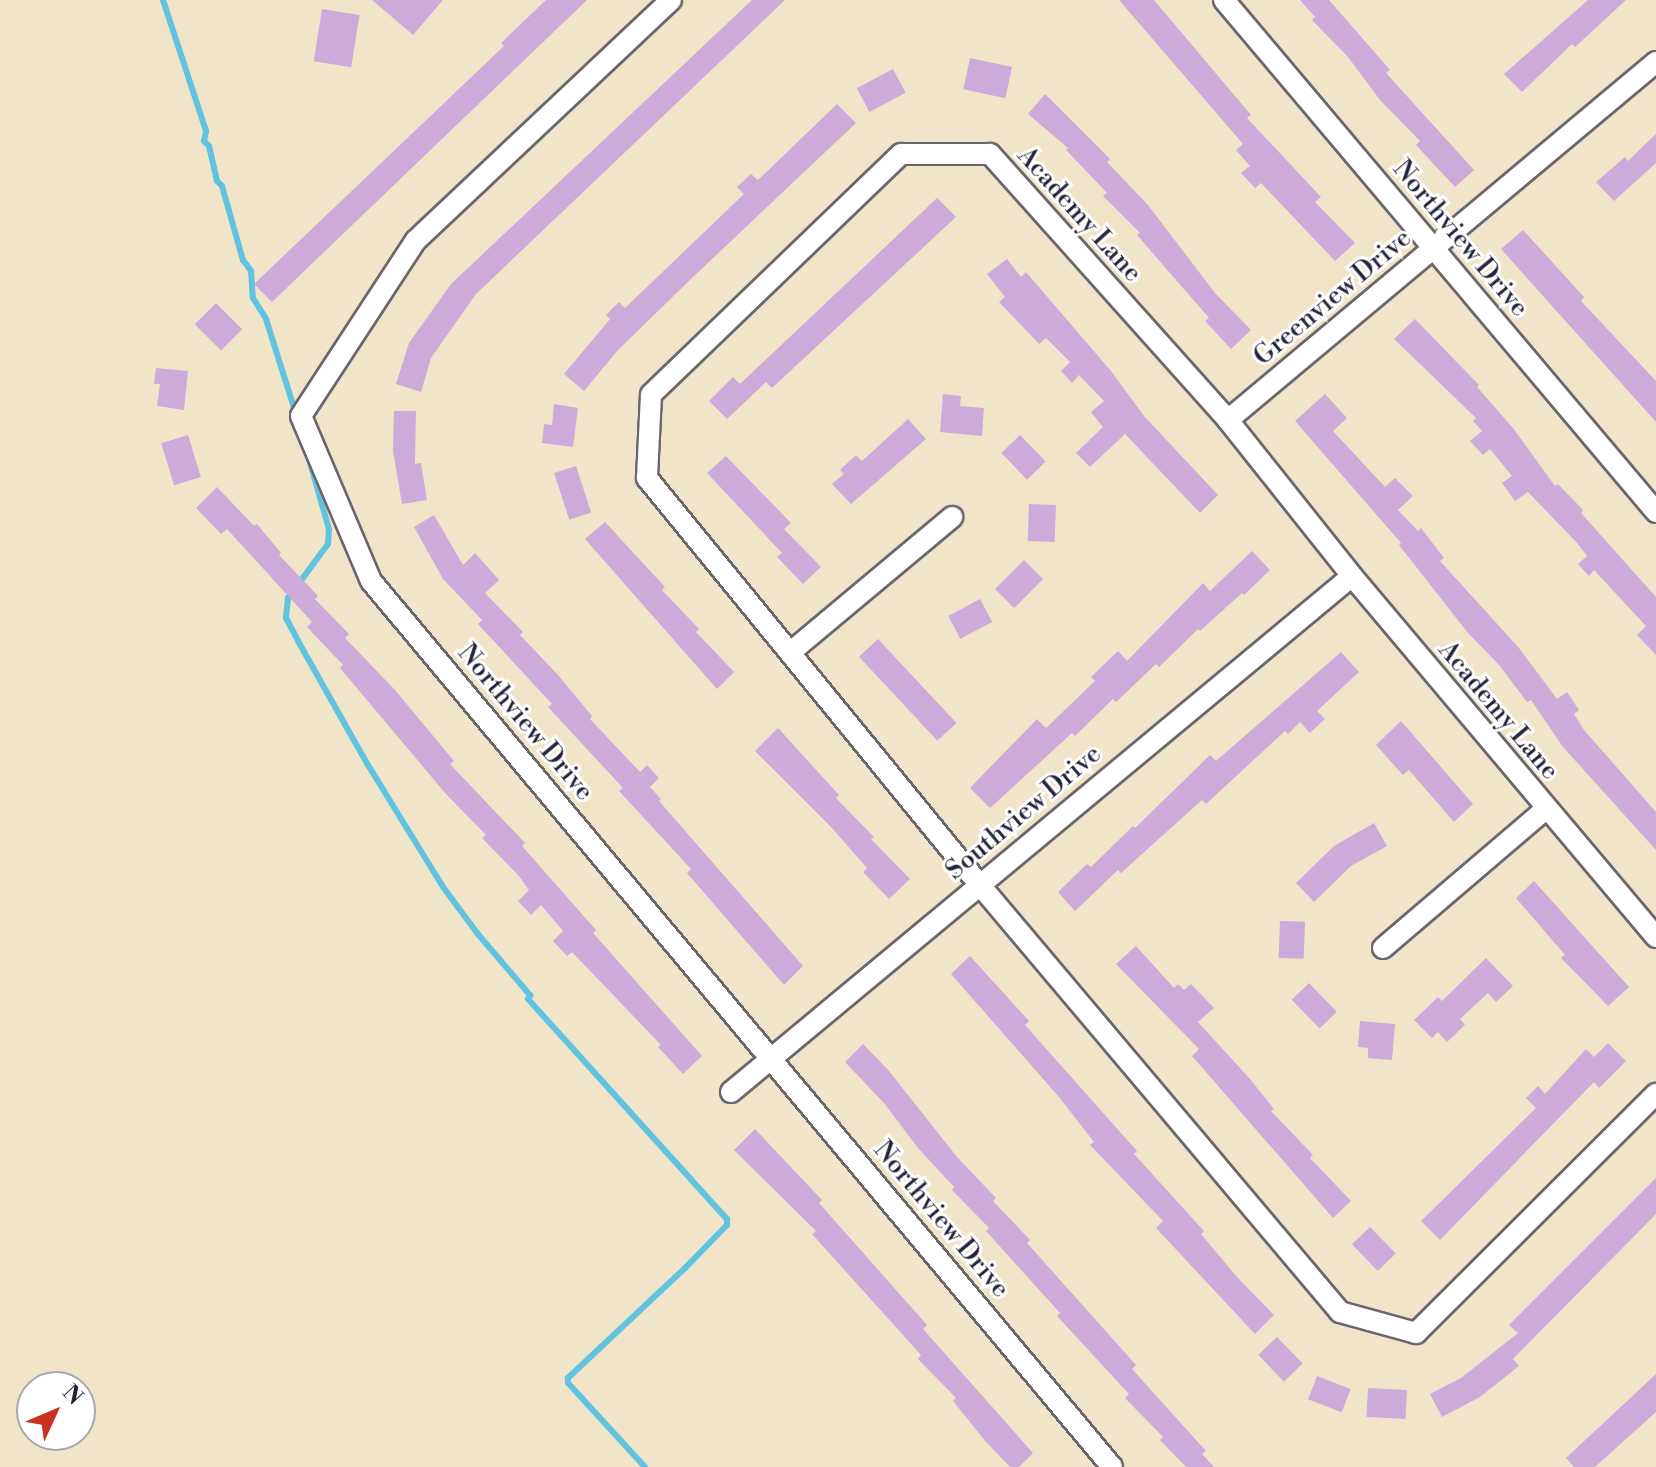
<!DOCTYPE html>
<style>
body{margin:0}
#map{position:relative;width:1656px;height:1467px;overflow:hidden;background:#f0e5c9;font-family:"Libre Bodoni",serif}
div>[style]{position:absolute}
.stream>*{height:6px;margin:-3px;padding:0 3px;transform-origin:3px;border-radius:3px;background:#61c3df}
.building>*{inset:0;background:#ceaada;transform-origin:0 0}
.roads{filter:drop-shadow(2px 0 #6a666d) drop-shadow(-2px 0 #6a666d) drop-shadow(0 2px #6a666d) drop-shadow(0 -2px #6a666d)}
.minor>*{height:20px;margin:-10px;padding:0 10px;transform-origin:10px;border-radius:10px;background:#fff}
span{translate:-50% -50%;white-space:nowrap;text-align:center;line-height:1.15;-webkit-text-stroke:6px #fff;paint-order:stroke}
.street-label{font-size:26px;color:#22223b}
.north{position:absolute;left:16px;top:1371px;width:80px;height:80px;box-sizing:border-box;background:#fff;border:2px solid #a7a7b1;border-radius:50%;rotate:46deg;font-size:22px;font-weight:700;line-height:32px;text-align:center;color:#22223b}
.north::after{content:'';display:block;margin:auto;width:28px;height:36px;background:#c8321e;clip-path:polygon(50% 0,100% 100%,50% 72%,0 100%)}
</style>
<div id="map">
<div class="stream">
<i style="left:163px;top:0;width:138px;rotate:71.8deg"></i>
<i style="left:206px;top:131px;width:10px;rotate:101deg"></i>
<i style="left:204px;top:141px;width:7px;rotate:45deg"></i>
<i style="left:209px;top:146px;width:36px;rotate:77deg"></i>
<i style="left:217px;top:181px;width:7px;rotate:45deg"></i>
<i style="left:222px;top:186px;width:77px;rotate:74.2deg"></i>
<i style="left:243px;top:260px;width:14px;rotate:54deg"></i>
<i style="left:251px;top:271px;width:27px;rotate:86deg"></i>
<i style="left:253px;top:298px;width:25px;rotate:58deg"></i>
<i style="left:266px;top:319px;width:100px;rotate:72.5deg"></i>
<i style="left:309px;top:459px;width:73px;rotate:74.1deg"></i>
<i style="left:329px;top:529px;width:15px;rotate:94deg"></i>
<i style="left:328px;top:544px;width:67px;rotate:126.5deg"></i>
<i style="left:288px;top:598px;width:20px;rotate:96deg"></i>
<i style="left:286px;top:618px;width:26px;rotate:62deg"></i>
<i style="left:298px;top:641px;width:142px;rotate:60.6deg"></i>
<i style="left:368px;top:765px;width:143px;rotate:58.4deg"></i>
<i style="left:443px;top:887px;width:57px;rotate:53.5deg"></i>
<i style="left:477px;top:933px;width:82px;rotate:49.5deg"></i>
<i style="left:530px;top:995px;width:4px;rotate:117deg"></i>
<i style="left:528px;top:999px;width:297px;rotate:47.9deg"></i>
<i style="left:727px;top:1219px;width:6px;rotate:90deg"></i>
<i style="left:727px;top:1225px;width:60px;rotate:134.3deg"></i>
<i style="left:685px;top:1268px;width:161px;rotate:136.8deg"></i>
<i style="left:568px;top:1378px;width:5px;rotate:90deg"></i>
<i style="left:568px;top:1383px;width:114px;rotate:47.5deg"></i>
</div>
<div class="building">
<i style="clip-path:polygon(372px 0,443px 0,413px 35px)"></i>
<i style="clip-path:polygon(546px 0,587px 0,272px 302px,254px 284px,504px 46px,501px 43px)"></i>
<i style="clip-path:polygon(752px 0,785px 0,476px 294px,431px 358px,421px 392px,396px 384px,409px 343px,451px 284px)"></i>
<i style="clip-path:polygon(1119px 0,1154px 0,1251px 115px,1247px 118px,1321px 197px,1315px 202px,1355px 243px,1335px 261px,1261px 183px,1255px 188px,1241px 173px,1250px 166px,1236px 150px,1243px 144px)"></i>
<i style="clip-path:polygon(1300px 0,1329px 0,1390px 70px,1386px 73px,1474px 170px,1455px 187px,1416px 145px,1420px 141px,1380px 100px,1348px 57px,1312px 20px,1315px 17px)"></i>
<i style="clip-path:polygon(1588px 0,1626px 0,1575px 47px,1572px 44px,1522px 92px,1504px 74px)"></i>
<i style="left:322px;top:9px;width:38px;height:53px;rotate:9deg"></i>
<i style="left:970px;top:58px;width:43px;height:32px;rotate:12deg"></i>
<i style="left:893px;top:69px;width:27px;height:41px;rotate:62deg"></i>
<i style="clip-path:polygon(1045px 94px,1110px 159px,1107px 162px,1148px 205px,1215px 293px,1251px 330px,1231px 349px,1205px 321px,1209px 318px,1137px 235px,1140px 233px,1103px 196px,1107px 193px,1066px 150px,1068px 148px,1028px 114px)"></i>
<i style="clip-path:polygon(837px 104px,856px 123px,693px 277px,618px 350px,584px 391px,564px 374px,610px 319px,606px 315px,619px 302px,625px 308px,744px 194px,737px 187px,751px 174px,758px 180px)"></i>
<i style="clip-path:polygon(1656px 134px,1656px 163px,1614px 201px,1596px 182px,1625px 157px,1628px 161px)"></i>
<i style="clip-path:polygon(937px 198px,956px 217px,772px 388px,766px 382px,727px 419px,709px 401px,733px 377px,740px 384px)"></i>
<i style="clip-path:polygon(1523px 230px,1584px 297px,1581px 301px,1656px 381px,1656px 422px,1501px 249px)"></i>
<i style="clip-path:polygon(1007px 259px,1021px 277px,1026px 272px,1111px 371px,1144px 416px,1218px 495px,1200px 513px,1125px 434px,1090px 467px,1076px 453px,1103px 427px,1091px 412px,1104px 401px,1079px 375px,1072px 383px,1061px 371px,1070px 362px,1046px 338px,1039px 344px,999px 302px,1005px 297px,987px 274px)"></i>
<i style="left:216px;top:303px;width:37px;height:30px;rotate:45deg"></i>
<i style="clip-path:polygon(1415px 319px,1479px 385px,1477px 387px,1513px 428px,1555px 486px,1558px 484px,1583px 510px,1581px 513px,1656px 597px,1656px 655px,1637px 635px,1646px 626px,1594px 570px,1589px 576px,1578px 564px,1587px 556px,1577px 543px,1528px 492px,1515px 501px,1502px 483px,1512px 476px,1490px 449px,1483px 455px,1470px 441px,1482px 431px,1473px 421px,1476px 418px,1394px 339px)"></i>
<i style="clip-path:polygon(156px 368px,188px 371px,184px 410px,157px 406px,160px 384px,154px 384px)"></i>
<i style="clip-path:polygon(943px 394px,961px 396px,960px 406px,984px 408px,982px 436px,940px 432px)"></i>
<i style="clip-path:polygon(1325px 394px,1347px 418px,1333px 431px,1385px 487px,1395px 478px,1413px 496px,1398px 510px,1418px 531px,1421px 528px,1444px 558px,1440px 561px,1519px 648px,1557px 699px,1567px 692px,1579px 710px,1574px 714px,1584px 730px,1656px 812px,1656px 850px,1563px 747px,1531px 700px,1527px 702px,1500px 666px,1468px 633px,1399px 545px,1401px 543px,1295px 421px)"></i>
<i style="clip-path:polygon(554px 404px,578px 408px,573px 447px,542px 443px,544px 424px,552px 425px)"></i>
<i style="clip-path:polygon(394px 411px,416px 411px,415px 464px,421px 463px,427px 500px,402px 504px,393px 451px)"></i>
<i style="clip-path:polygon(908px 419px,926px 439px,851px 504px,832px 484px,844px 474px,840px 470px,856px 455px,862px 461px)"></i>
<i style="left:188px;top:435px;width:44px;height:28px;rotate:73deg"></i>
<i style="left:1020px;top:435px;width:37px;height:26px;rotate:46deg"></i>
<i style="clip-path:polygon(726px 456px,791px 523px,784px 529px,821px 567px,803px 584px,777px 557px,782px 553px,707px 473px)"></i>
<i style="left:576px;top:466px;width:49px;height:23px;rotate:72deg"></i>
<i style="clip-path:polygon(217px 487px,254px 526px,257px 524px,281px 553px,279px 555px,318px 596px,315px 599px,349px 634px,345px 638px,395px 690px,454px 761px,450px 764px,525px 843px,522px 846px,596px 930px,593px 933px,702px 1056px,683px 1074px,658px 1047px,661px 1045px,572px 952px,567px 956px,553px 941px,563px 931px,541px 905px,531px 915px,518px 901px,529px 890px,519px 876px,482px 838px,486px 835px,446px 794px,340px 668px,343px 665px,307px 627px,312px 622px,227px 529px,221px 534px,196px 508px)"></i>
<i style="left:1029px;top:504px;width:27px;height:37px;rotate:2deg"></i>
<i style="clip-path:polygon(434px 515px,463px 565px,475px 553px,499px 580px,485px 593px,523px 632px,520px 635px,558px 675px,592px 716px,590px 719px,640px 772px,647px 765px,659px 778px,650px 787px,661px 799px,659px 801px,803px 966px,784px 985px,687px 873px,691px 869px,619px 791px,623px 788px,548px 707px,552px 704px,478px 624px,482px 620px,443px 579px,414px 527px)"></i>
<i style="clip-path:polygon(605px 522px,665px 587px,662px 590px,699px 629px,696px 632px,734px 672px,717px 689px,585px 539px)"></i>
<i style="clip-path:polygon(1252px 551px,1270px 570px,1244px 595px,1242px 593px,1200px 631px,1198px 629px,1159px 667px,1156px 664px,1116px 702px,1113px 699px,1075px 736px,1072px 733px,990px 808px,970px 788px,1037px 719px,1046px 728px,1095px 681px,1091px 677px,1118px 651px,1127px 661px,1203px 583px,1210px 591px)"></i>
<i style="left:1024px;top:560px;width:27px;height:41px;rotate:45deg"></i>
<i style="left:980px;top:599px;width:26px;height:36px;rotate:62deg"></i>
<i style="left:878px;top:639px;width:115px;height:26px;rotate:47deg"></i>
<i style="clip-path:polygon(1341px 652px,1359px 672px,1317px 711px,1325px 719px,1310px 733px,1300px 722px,1288px 734px,1285px 731px,1206px 804px,1202px 800px,1121px 873px,1118px 870px,1075px 911px,1058px 892px,1087px 864px,1091px 867px,1133px 826px,1135px 828px,1210px 755px,1216px 761px)"></i>
<i style="clip-path:polygon(1401px 721px,1473px 804px,1454px 822px,1409px 770px,1403px 775px,1376px 745px)"></i>
<i style="clip-path:polygon(778px 728px,839px 795px,836px 798px,874px 837px,871px 839px,910px 879px,889px 899px,863px 872px,867px 868px,831px 827px,755px 751px)"></i>
<i style="clip-path:polygon(1374px 823px,1387px 846px,1351px 866px,1314px 902px,1296px 883px,1334px 846px)"></i>
<i style="clip-path:polygon(1534px 881px,1629px 987px,1608px 1006px,1561px 958px,1565px 955px,1516px 898px)"></i>
<i style="left:1280px;top:921px;width:25px;height:37px;rotate:2deg"></i>
<i style="clip-path:polygon(1136px 946px,1174px 988px,1178px 984px,1184px 990px,1191px 984px,1214px 1008px,1198px 1022px,1250px 1079px,1274px 1109px,1271px 1111px,1313px 1155px,1310px 1158px,1351px 1201px,1333px 1218px,1192px 1056px,1199px 1049px,1116px 964px)"></i>
<i style="clip-path:polygon(970px 956px,1029px 1021px,1025px 1025px,1137px 1151px,1134px 1154px,1204px 1231px,1201px 1234px,1237px 1277px,1274px 1315px,1255px 1334px,1156px 1228px,1163px 1221px,1090px 1145px,1094px 1142px,1059px 1097px,951px 974px)"></i>
<i style="clip-path:polygon(1486px 958px,1513px 986px,1496px 1002px,1488px 993px,1460px 1019px,1465px 1025px,1447px 1042px,1438px 1032px,1432px 1038px,1414px 1020px,1438px 997px,1442px 1001px)"></i>
<i style="left:1309px;top:983px;width:40px;height:24px;rotate:46deg"></i>
<i style="clip-path:polygon(1360px 1021px,1395px 1024px,1392px 1060px,1368px 1058px,1368px 1048px,1358px 1047px)"></i>
<i style="clip-path:polygon(1608px 1043px,1626px 1061px,1599px 1088px,1594px 1082px,1440px 1240px,1421px 1221px,1536px 1108px,1526px 1098px,1538px 1086px,1545px 1094px,1586px 1049px,1594px 1057px)"></i>
<i style="clip-path:polygon(863px 1044px,889px 1071px,957px 1157px,996px 1198px,993px 1201px,1030px 1240px,1027px 1243px,1136px 1365px,1132px 1369px,1206px 1451px,1202px 1454px,1214px 1467px,1186px 1467px,1160px 1440px,1163px 1437px,1125px 1398px,1129px 1394px,1057px 1316px,1060px 1313px,986px 1231px,989px 1228px,952px 1190px,954px 1187px,918px 1148px,884px 1103px,845px 1062px)"></i>
<i style="clip-path:polygon(755px 1129px,822px 1200px,819px 1203px,927px 1325px,923px 1329px,1033px 1453px,1019px 1467px,1010px 1467px,986px 1442px,953px 1401px,956px 1398px,918px 1359px,921px 1355px,812px 1234px,816px 1231px,734px 1150px)"></i>
<i style="clip-path:polygon(1656px 1178px,1656px 1214px,1513px 1359px,1519px 1366px,1480px 1397px,1442px 1417px,1430px 1394px,1461px 1378px,1518px 1333px,1509px 1325px)"></i>
<i style="left:1370px;top:1227px;width:37px;height:25px;rotate:46deg"></i>
<i style="left:1277px;top:1337px;width:37px;height:26px;rotate:46deg"></i>
<i style="clip-path:polygon(1656px 1374px,1656px 1412px,1595px 1467px,1574px 1467px,1566px 1458px)"></i>
<i style="left:1317px;top:1376px;width:36px;height:25px;rotate:21deg"></i>
<i style="left:1368px;top:1388px;width:39px;height:29px;rotate:3deg"></i>
</div>
<div class="roads">
<div class="minor">
<i style="left:671px;top:0;width:350px;rotate:136.7deg"></i>
<i style="left:416px;top:240px;width:210px;rotate:123.2deg"></i>
<i style="left:301px;top:416px;width:179px;rotate:67deg"></i>
<i style="left:371px;top:581px;width:1155px;rotate:50.09deg"></i>
<i style="left:1224px;top:0;width:670px;rotate:49.84deg"></i>
<i style="left:1228px;top:420px;width:558px;rotate:-39.91deg"></i>
<i style="left:792px;top:651px;width:209px;rotate:-39.9deg"></i>
<i style="left:1656px;top:937px;width:472px;rotate:-130.1deg"></i>
<i style="left:1352px;top:576px;width:199px;rotate:-128.5deg"></i>
<i style="left:1228px;top:420px;width:357px;rotate:-131.8deg"></i>
<i style="left:990px;top:154px;width:89px;rotate:180deg"></i>
<i style="left:901px;top:154px;width:347px;rotate:136.1deg"></i>
<i style="left:651px;top:395px;width:83px;rotate:92.8deg"></i>
<i style="left:647px;top:478px;width:524px;rotate:50.73deg"></i>
<i style="left:979px;top:884px;width:560px;rotate:49.85deg"></i>
<i style="left:1340px;top:1312px;width:79px;rotate:15.4deg"></i>
<i style="left:1416px;top:1333px;width:339px;rotate:-44.9deg"></i>
<i style="left:1383px;top:948px;width:214px;rotate:-40.5deg"></i>
<i style="left:731px;top:1092px;width:807px;rotate:-39.72deg"></i>
</div>
</div>
<div class="street-label">
<span style="left:1079px;top:215px;rotate:48deg">Academy Lane</span>
<span style="left:1460px;top:239px;rotate:50deg">Northview Drive</span>
<span style="left:1333px;top:298px;rotate:-40deg">Greenview Drive</span>
<span style="left:1498px;top:711px;rotate:50deg">Academy Lane</span>
<span style="left:525px;top:723px;rotate:50deg">Northview Drive</span>
<span style="left:1024px;top:813px;rotate:-40deg">Southview Drive</span>
<span style="left:941px;top:1220px;rotate:50deg">Northview Drive</span>
</div>
<div class="north">N</div>
</div>
